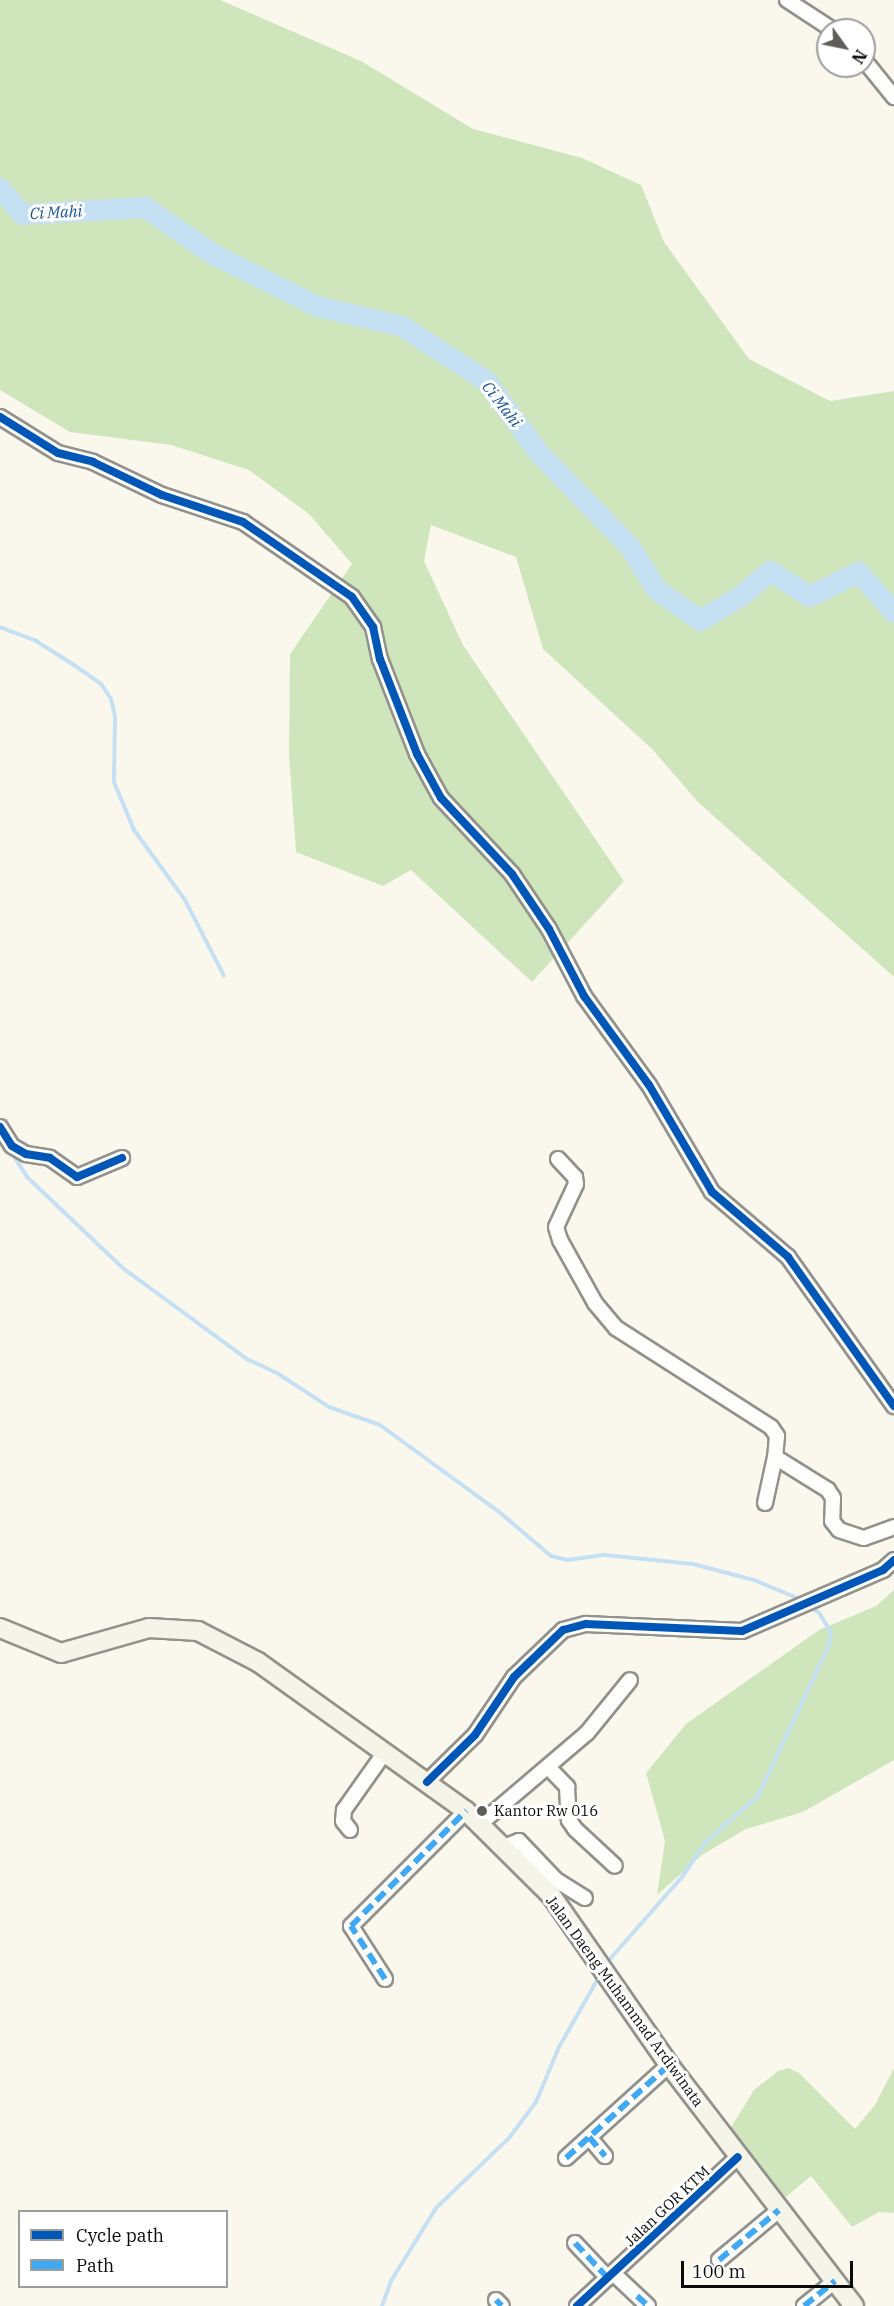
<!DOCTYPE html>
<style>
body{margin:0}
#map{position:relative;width:894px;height:2306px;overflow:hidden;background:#faf8ed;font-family:"IBM Plex Serif",serif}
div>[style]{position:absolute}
.forest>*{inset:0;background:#cfe6bc}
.stream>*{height:4px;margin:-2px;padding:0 2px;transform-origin:2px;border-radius:2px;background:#c5dff3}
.river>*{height:21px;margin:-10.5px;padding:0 10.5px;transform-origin:10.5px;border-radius:10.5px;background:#c5dff3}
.roads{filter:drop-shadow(2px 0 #92918c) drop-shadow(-2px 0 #92918c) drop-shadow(0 2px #92918c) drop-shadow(0 -2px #92918c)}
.minor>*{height:14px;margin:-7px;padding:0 7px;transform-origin:7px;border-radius:7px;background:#fefefc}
.secondary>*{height:18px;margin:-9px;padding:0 9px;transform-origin:9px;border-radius:9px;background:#f4f4e8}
.quiet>*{height:6px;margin-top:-3px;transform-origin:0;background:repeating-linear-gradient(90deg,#3fa9f5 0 12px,transparent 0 18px)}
.cycleway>*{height:8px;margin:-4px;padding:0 4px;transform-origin:4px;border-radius:4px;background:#0057b8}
.dots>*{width:16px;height:16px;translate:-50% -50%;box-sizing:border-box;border:3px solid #fff;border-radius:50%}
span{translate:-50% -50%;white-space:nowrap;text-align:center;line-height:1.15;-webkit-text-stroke:6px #fff;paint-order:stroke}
.poi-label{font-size:15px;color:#0a0a0a}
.left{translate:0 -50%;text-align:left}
.street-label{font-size:15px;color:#0a0a0a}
.water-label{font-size:16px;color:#175599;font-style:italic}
.legend{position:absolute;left:18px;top:2210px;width:210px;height:78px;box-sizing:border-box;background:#fff;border:2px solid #9d9d9d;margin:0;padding:8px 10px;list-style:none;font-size:18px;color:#0a0a0a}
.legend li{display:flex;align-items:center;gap:12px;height:30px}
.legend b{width:30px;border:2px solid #9d9d9d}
.north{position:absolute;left:816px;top:18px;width:60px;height:60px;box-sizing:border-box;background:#fff;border:2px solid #9d9d9d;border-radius:50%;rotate:123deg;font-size:16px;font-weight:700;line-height:24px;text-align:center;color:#0a0a0a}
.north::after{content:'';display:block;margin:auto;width:21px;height:27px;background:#5e5d59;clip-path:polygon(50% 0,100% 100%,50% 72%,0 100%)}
.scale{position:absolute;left:681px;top:2261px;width:172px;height:27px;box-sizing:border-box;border:3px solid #0a0a0a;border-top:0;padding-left:8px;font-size:18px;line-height:21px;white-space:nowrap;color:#0a0a0a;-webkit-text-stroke:4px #fff;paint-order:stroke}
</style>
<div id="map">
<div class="forest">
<i style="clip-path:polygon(0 0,220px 0,361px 61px,473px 129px,582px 158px,641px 185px,664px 242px,749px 359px,830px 401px,894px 391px,894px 977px,698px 802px,652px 749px,543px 649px,516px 557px,431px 525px,424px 561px,463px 645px,624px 881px,532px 982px,411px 870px,383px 886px,296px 852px,289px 755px,290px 654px,352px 564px,309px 514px,249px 470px,171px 445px,70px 432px,0 390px)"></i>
<i style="clip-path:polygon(894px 1590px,894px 1760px,803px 1812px,746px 1829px,702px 1855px,657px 1895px,665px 1841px,646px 1773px,686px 1724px,819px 1630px,876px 1606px)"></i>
<i style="clip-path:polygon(788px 2068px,799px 2073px,855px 2129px,875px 2105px,894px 2068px,894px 2213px,879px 2212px,852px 2227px,811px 2176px,781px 2201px,730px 2129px,754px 2090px,778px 2071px)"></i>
</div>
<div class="stream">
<i style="left:0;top:627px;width:39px;rotate:21deg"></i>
<i style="left:36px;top:641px;width:45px;rotate:32.3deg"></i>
<i style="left:74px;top:665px;width:33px;rotate:35deg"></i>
<i style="left:101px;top:684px;width:18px;rotate:56deg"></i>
<i style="left:111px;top:699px;width:18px;rotate:77deg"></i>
<i style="left:115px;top:717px;width:65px;rotate:90.9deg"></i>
<i style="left:114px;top:782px;width:52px;rotate:67.4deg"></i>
<i style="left:134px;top:830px;width:87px;rotate:53.9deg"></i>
<i style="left:185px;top:900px;width:85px;rotate:62.8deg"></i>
<i style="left:11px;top:1152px;width:30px;rotate:57deg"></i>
<i style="left:27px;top:1177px;width:134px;rotate:43.5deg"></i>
<i style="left:124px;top:1269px;width:152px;rotate:36.2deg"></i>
<i style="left:247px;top:1359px;width:33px;rotate:25deg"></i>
<i style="left:277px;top:1373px;width:62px;rotate:33.2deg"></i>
<i style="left:329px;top:1407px;width:54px;rotate:19.4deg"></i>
<i style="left:380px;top:1425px;width:146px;rotate:36.1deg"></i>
<i style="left:498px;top:1511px;width:70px;rotate:40.3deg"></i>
<i style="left:551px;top:1556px;width:17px;rotate:13deg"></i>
<i style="left:568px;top:1560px;width:37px;rotate:-8deg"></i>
<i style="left:605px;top:1555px;width:88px;rotate:5.8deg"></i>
<i style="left:693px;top:1564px;width:63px;rotate:14.7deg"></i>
<i style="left:754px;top:1580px;width:52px;rotate:22.6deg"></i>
<i style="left:610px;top:1959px;width:109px;rotate:-48.7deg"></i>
<i style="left:682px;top:1877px;width:42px;rotate:-55.6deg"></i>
<i style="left:706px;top:1842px;width:69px;rotate:-41.5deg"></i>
<i style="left:758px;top:1796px;width:167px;rotate:-64.8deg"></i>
<i style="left:829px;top:1645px;width:13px;rotate:-81deg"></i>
<i style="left:831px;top:1632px;width:22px;rotate:-122deg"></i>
<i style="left:819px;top:1613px;width:14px;rotate:-144deg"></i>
<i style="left:382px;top:2306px;width:27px;rotate:-70deg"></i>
<i style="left:391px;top:2281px;width:86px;rotate:-58.3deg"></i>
<i style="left:436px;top:2208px;width:101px;rotate:-43.8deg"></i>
<i style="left:509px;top:2138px;width:45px;rotate:-53.1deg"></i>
<i style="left:536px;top:2102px;width:60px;rotate:-67.3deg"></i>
<i style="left:559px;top:2047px;width:83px;rotate:-60.3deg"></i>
</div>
<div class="river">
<i style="left:0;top:188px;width:34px;rotate:50deg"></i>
<i style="left:22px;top:214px;width:123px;rotate:-3.3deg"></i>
<i style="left:145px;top:207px;width:83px;rotate:34.7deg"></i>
<i style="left:213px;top:254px;width:116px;rotate:26.6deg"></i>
<i style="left:317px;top:306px;width:87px;rotate:13.2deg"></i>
<i style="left:402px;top:326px;width:99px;rotate:33deg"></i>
<i style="left:485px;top:380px;width:91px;rotate:53.5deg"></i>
<i style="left:539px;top:453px;width:131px;rotate:45.9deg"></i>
<i style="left:630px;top:547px;width:49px;rotate:58.2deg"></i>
<i style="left:656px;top:589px;width:54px;rotate:35.2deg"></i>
<i style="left:700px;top:620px;width:47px;rotate:-31deg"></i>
<i style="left:740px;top:596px;width:39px;rotate:-40deg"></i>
<i style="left:770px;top:571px;width:46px;rotate:32.7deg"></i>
<i style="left:809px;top:596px;width:55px;rotate:-26.1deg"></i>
<i style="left:858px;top:572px;width:54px;rotate:48deg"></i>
</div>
<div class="roads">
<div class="minor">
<i style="left:787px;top:0;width:55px;rotate:33.1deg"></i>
<i style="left:864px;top:60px;width:48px;rotate:51deg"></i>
<i style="left:0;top:417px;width:68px;rotate:31.8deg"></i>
<i style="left:58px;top:453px;width:36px;rotate:14deg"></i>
<i style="left:93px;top:462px;width:76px;rotate:25.6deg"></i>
<i style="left:162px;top:495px;width:85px;rotate:18.4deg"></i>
<i style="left:243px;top:522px;width:132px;rotate:34.5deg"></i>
<i style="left:352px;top:597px;width:37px;rotate:55deg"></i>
<i style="left:373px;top:627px;width:33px;rotate:78deg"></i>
<i style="left:380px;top:659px;width:102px;rotate:68.7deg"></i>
<i style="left:417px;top:754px;width:50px;rotate:61.4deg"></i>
<i style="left:441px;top:798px;width:104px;rotate:46.9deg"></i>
<i style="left:512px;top:874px;width:66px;rotate:56.1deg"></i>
<i style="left:549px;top:929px;width:76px;rotate:62.4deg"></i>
<i style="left:584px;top:996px;width:110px;rotate:53.9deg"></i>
<i style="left:649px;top:1085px;width:124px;rotate:59.5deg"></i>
<i style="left:712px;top:1192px;width:100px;rotate:40.5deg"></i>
<i style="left:788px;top:1257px;width:183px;rotate:54.6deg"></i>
<i style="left:0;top:1127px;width:22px;rotate:58deg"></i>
<i style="left:12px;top:1146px;width:16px;rotate:30deg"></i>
<i style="left:26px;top:1154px;width:24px;rotate:9deg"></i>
<i style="left:50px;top:1158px;width:33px;rotate:35deg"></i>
<i style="left:77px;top:1177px;width:49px;rotate:-22.9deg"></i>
<i style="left:558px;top:1159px;width:25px;rotate:47deg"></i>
<i style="left:575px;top:1177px;width:7px;rotate:82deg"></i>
<i style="left:576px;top:1184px;width:47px;rotate:114.9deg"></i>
<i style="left:556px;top:1227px;width:14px;rotate:73deg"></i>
<i style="left:560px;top:1240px;width:72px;rotate:60.9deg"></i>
<i style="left:595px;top:1303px;width:33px;rotate:50deg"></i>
<i style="left:616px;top:1328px;width:184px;rotate:32.6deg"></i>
<i style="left:771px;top:1427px;width:11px;rotate:56deg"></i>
<i style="left:777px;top:1436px;width:21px;rotate:95deg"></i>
<i style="left:775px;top:1457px;width:62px;rotate:31.9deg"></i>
<i style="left:828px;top:1490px;width:9px;rotate:58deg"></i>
<i style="left:833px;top:1498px;width:23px;rotate:92deg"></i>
<i style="left:832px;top:1521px;width:11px;rotate:52deg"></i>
<i style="left:839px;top:1530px;width:26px;rotate:18deg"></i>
<i style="left:864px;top:1538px;width:32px;rotate:-20deg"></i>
<i style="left:765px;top:1503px;width:47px;rotate:-77.7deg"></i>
<i style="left:548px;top:1767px;width:28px;rotate:46deg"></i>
<i style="left:567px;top:1787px;width:33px;rotate:87deg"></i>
<i style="left:569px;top:1820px;width:11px;rotate:56deg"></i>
<i style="left:575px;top:1829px;width:54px;rotate:42.8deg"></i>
<i style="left:427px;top:1782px;width:67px;rotate:-44.4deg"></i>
<i style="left:475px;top:1735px;width:70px;rotate:-56.1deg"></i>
<i style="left:514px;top:1677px;width:68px;rotate:-43.8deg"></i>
<i style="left:563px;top:1630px;width:24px;rotate:-15deg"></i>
<i style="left:586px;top:1624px;width:156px;rotate:2.6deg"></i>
<i style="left:742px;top:1631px;width:154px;rotate:-23.4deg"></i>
<i style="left:883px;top:1570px;width:15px;rotate:-42deg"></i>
<i style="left:480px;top:1824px;width:140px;rotate:-40.4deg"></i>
<i style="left:587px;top:1733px;width:68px;rotate:-50.9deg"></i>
<i style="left:350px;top:1830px;width:11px;rotate:-128deg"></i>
<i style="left:343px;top:1821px;width:11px;rotate:-85deg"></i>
<i style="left:344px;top:1810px;width:71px;rotate:-54.7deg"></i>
<i style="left:504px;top:1847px;width:16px;rotate:-22deg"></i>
<i style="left:519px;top:1841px;width:54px;rotate:46.5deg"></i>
<i style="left:556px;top:1880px;width:34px;rotate:32deg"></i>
<i style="left:385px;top:1979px;width:63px;rotate:-122.7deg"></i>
<i style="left:351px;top:1926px;width:163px;rotate:-45deg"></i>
<i style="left:589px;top:2137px;width:25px;rotate:50deg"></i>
<i style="left:566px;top:2158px;width:139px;rotate:-42.1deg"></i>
<i style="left:575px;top:2243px;width:48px;rotate:46.7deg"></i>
<i style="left:719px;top:2260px;width:78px;rotate:-39.8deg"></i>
<i style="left:613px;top:2273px;width:48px;rotate:43.3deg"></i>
<i style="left:496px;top:2300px;width:8px;rotate:45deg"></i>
<i style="left:577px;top:2306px;width:219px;rotate:-42.8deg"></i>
<i style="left:804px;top:2306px;width:40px;rotate:-39deg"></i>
</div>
<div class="secondary">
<i style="left:0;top:1628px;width:66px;rotate:22.3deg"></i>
<i style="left:61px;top:1653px;width:91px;rotate:-15.9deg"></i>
<i style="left:149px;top:1628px;width:49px;rotate:3.5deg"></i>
<i style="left:198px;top:1631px;width:68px;rotate:27.3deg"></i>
<i style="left:258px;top:1662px;width:256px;rotate:35.6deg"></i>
<i style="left:466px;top:1811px;width:120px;rotate:44.7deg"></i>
<i style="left:551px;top:1895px;width:207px;rotate:55.2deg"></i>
<i style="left:669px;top:2065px;width:304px;rotate:52.5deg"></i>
</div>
</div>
<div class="quiet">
<i style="left:385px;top:1979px;width:63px;rotate:-122.7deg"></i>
<i style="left:351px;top:1926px;width:163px;rotate:-45deg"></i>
<i style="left:589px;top:2137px;width:25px;rotate:50deg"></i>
<i style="left:566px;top:2158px;width:139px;rotate:-42.1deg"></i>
<i style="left:575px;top:2243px;width:48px;rotate:46.7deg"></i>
<i style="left:719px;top:2260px;width:78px;rotate:-39.8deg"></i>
<i style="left:637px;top:2296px;width:15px;rotate:42deg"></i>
<i style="left:496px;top:2300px;width:8px;rotate:45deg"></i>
<i style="left:804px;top:2306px;width:40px;rotate:-39deg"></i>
</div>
<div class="cycleway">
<i style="left:0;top:417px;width:68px;rotate:31.8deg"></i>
<i style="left:58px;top:453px;width:36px;rotate:14deg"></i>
<i style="left:93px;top:462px;width:76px;rotate:25.6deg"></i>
<i style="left:162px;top:495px;width:85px;rotate:18.4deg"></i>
<i style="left:243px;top:522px;width:132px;rotate:34.5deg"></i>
<i style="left:352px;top:597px;width:37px;rotate:55deg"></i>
<i style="left:373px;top:627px;width:33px;rotate:78deg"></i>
<i style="left:380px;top:659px;width:102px;rotate:68.7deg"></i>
<i style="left:417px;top:754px;width:50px;rotate:61.4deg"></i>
<i style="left:441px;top:798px;width:104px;rotate:46.9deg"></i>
<i style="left:512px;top:874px;width:66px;rotate:56.1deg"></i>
<i style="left:549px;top:929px;width:76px;rotate:62.4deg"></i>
<i style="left:584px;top:996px;width:110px;rotate:53.9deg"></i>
<i style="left:649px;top:1085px;width:124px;rotate:59.5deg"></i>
<i style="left:712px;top:1192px;width:100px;rotate:40.5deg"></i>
<i style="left:788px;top:1257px;width:183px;rotate:54.6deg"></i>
<i style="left:0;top:1127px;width:22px;rotate:58deg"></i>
<i style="left:12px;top:1146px;width:16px;rotate:30deg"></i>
<i style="left:26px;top:1154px;width:24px;rotate:9deg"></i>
<i style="left:50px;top:1158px;width:33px;rotate:35deg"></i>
<i style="left:77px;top:1177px;width:49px;rotate:-22.9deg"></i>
<i style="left:427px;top:1782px;width:67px;rotate:-44.4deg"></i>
<i style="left:475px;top:1735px;width:70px;rotate:-56.1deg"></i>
<i style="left:514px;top:1677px;width:68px;rotate:-43.8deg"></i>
<i style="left:563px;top:1630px;width:24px;rotate:-15deg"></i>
<i style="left:586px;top:1624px;width:156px;rotate:2.6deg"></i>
<i style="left:742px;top:1631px;width:154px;rotate:-23.4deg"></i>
<i style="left:883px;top:1570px;width:15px;rotate:-42deg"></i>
<i style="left:577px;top:2306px;width:219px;rotate:-42.8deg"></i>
</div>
<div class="dots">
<i style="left:482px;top:1811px;background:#5e5d59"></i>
</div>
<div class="poi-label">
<span class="left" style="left:494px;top:1811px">Kantor Rw 016</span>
</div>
<div class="street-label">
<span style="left:625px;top:2001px;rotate:54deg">Jalan Daeng Muhammad Ardiwinata</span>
<span style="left:667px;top:2206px;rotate:-43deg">Jalan GOR KTM</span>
</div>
<div class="water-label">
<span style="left:56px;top:212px;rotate:-3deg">Ci Mahi</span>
<span style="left:502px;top:404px;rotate:52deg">Ci Mahi</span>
</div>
<ul class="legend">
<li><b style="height:8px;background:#0057b8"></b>Cycle path</li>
<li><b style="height:8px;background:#3fa9f5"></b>Path</li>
</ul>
<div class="north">N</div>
<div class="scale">100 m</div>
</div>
